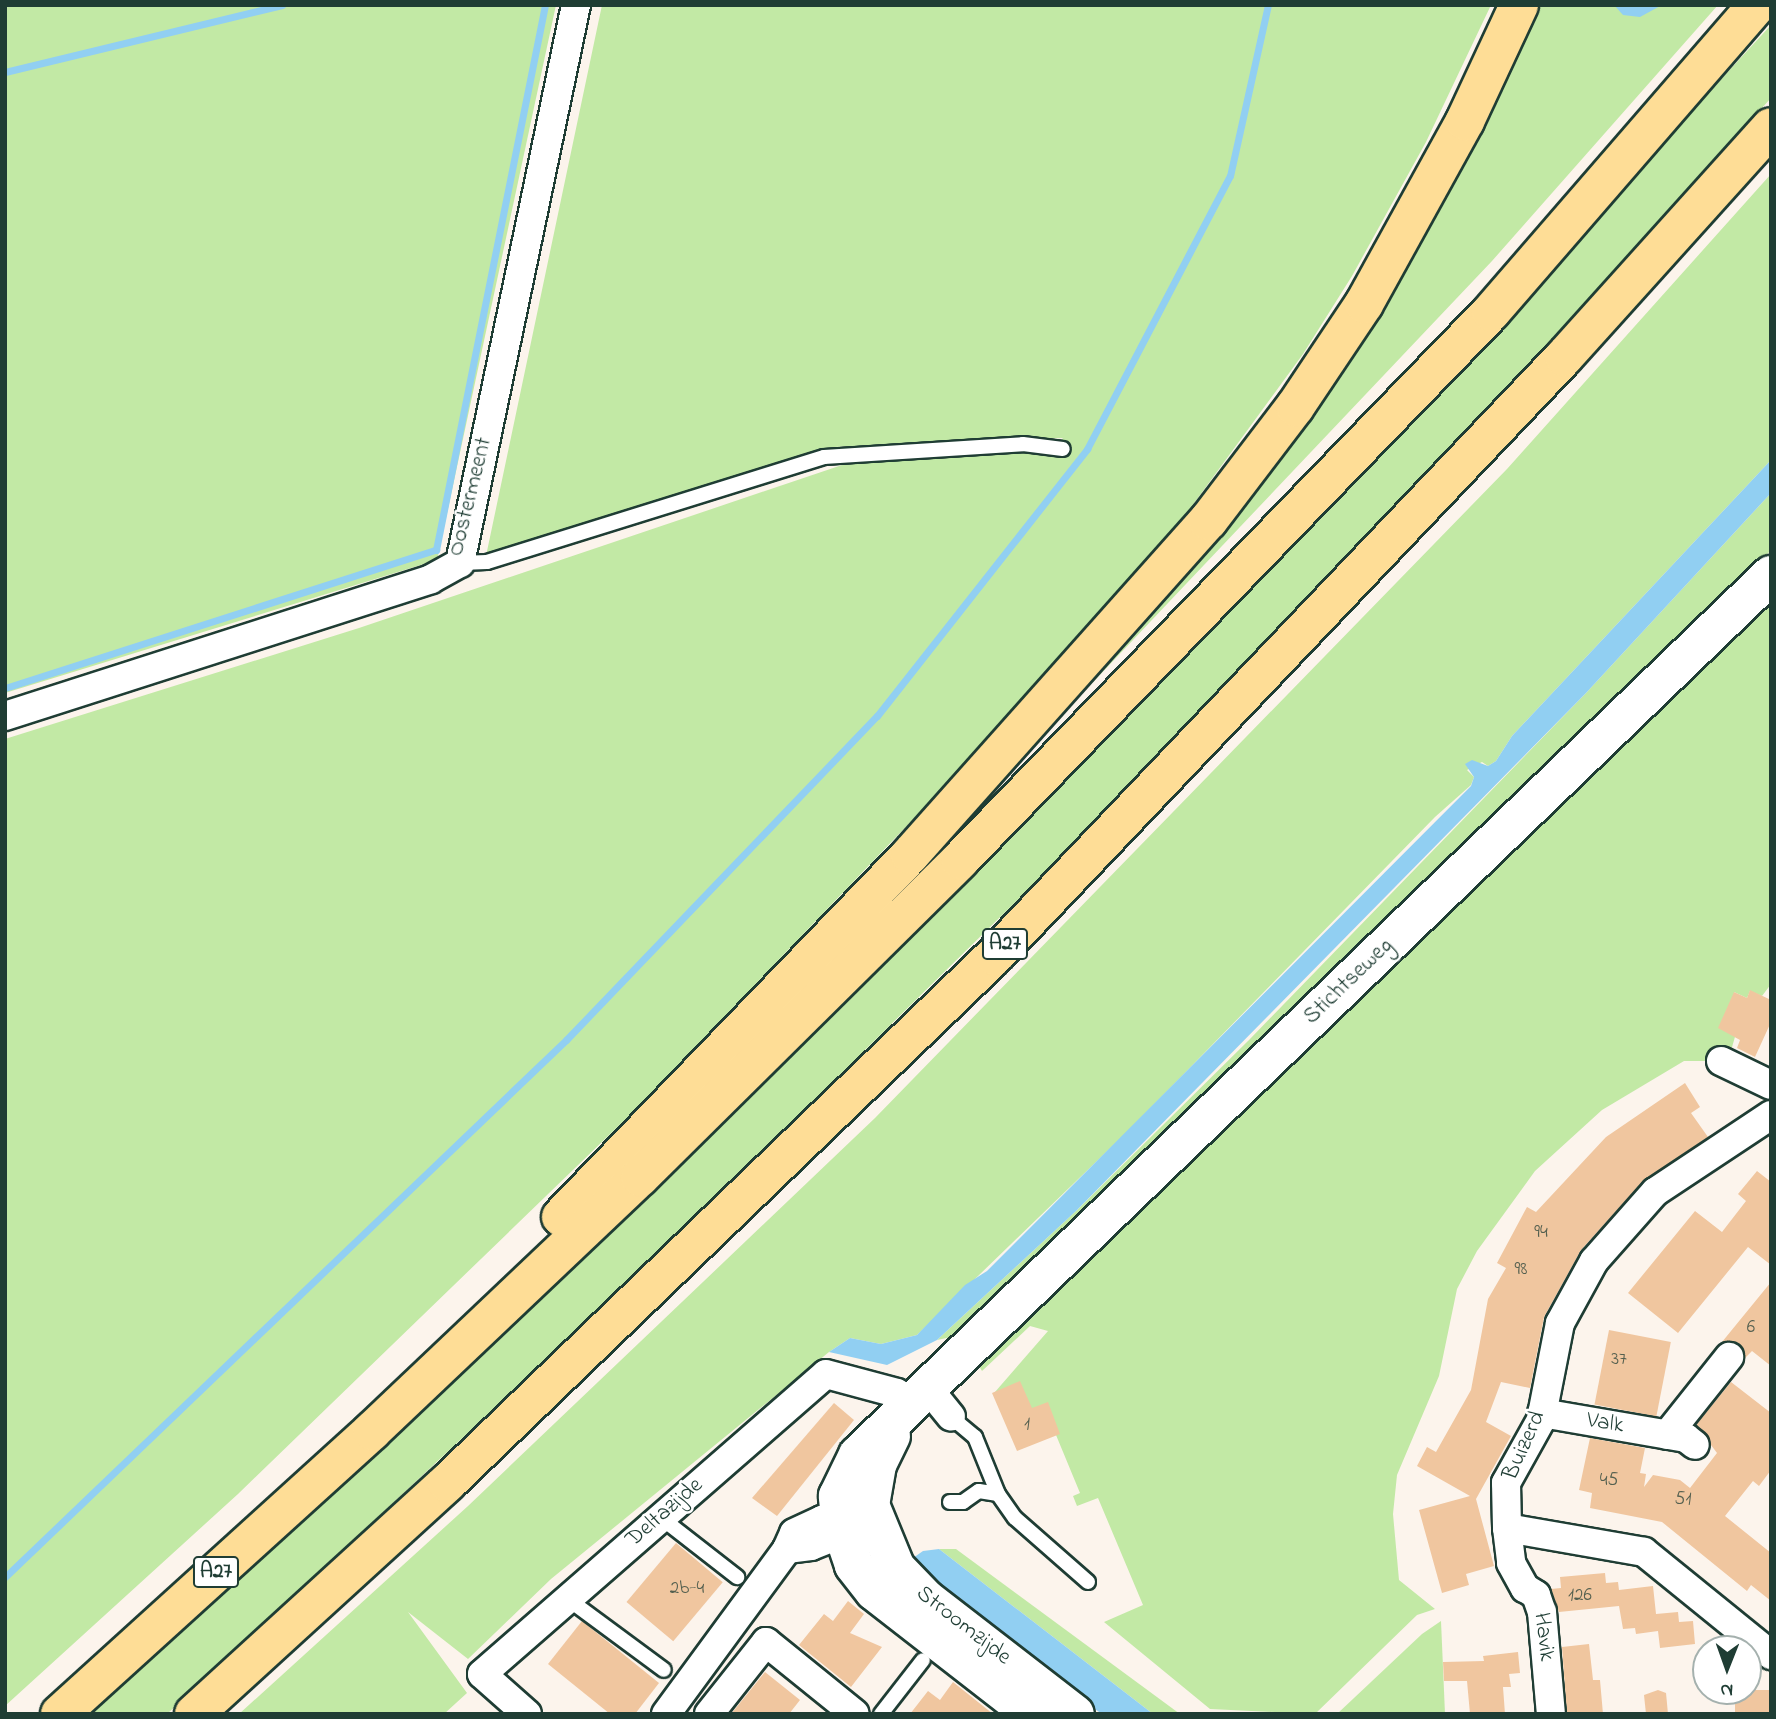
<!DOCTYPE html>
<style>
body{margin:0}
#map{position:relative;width:1776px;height:1719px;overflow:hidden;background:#fcf4ec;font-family:"Indie Flower",sans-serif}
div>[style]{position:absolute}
.green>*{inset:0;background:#c2e9a5}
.water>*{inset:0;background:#91cff2}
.stream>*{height:7px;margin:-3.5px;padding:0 3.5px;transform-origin:3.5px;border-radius:3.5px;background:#91cff2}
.building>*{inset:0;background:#f0c69f;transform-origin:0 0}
.roads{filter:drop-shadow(2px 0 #1f3d34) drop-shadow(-2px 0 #1f3d34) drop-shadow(0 2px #1f3d34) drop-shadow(0 -2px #1f3d34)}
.lane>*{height:14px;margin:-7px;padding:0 7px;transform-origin:7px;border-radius:7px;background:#fff}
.street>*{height:28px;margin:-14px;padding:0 14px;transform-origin:14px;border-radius:14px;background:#fff}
.secondary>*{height:38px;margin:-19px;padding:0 19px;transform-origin:19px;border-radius:19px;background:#fff}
.highway>*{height:38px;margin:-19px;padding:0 19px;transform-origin:19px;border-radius:19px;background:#fedd96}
span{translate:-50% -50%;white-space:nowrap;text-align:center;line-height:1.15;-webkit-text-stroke:5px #fff;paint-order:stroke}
.number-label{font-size:19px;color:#535f4f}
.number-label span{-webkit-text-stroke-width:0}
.shield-label span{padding:2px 5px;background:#fff;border:2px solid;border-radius:5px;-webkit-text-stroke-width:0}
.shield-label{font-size:21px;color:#1f3d34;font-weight:700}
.street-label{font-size:23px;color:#1f3d34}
.frame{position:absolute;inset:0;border:7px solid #1f3d34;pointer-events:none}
.north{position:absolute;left:1692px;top:1635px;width:70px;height:70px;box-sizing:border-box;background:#fff;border:2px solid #a5b1ae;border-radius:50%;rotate:181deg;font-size:19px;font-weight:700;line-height:28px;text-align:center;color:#1f3d34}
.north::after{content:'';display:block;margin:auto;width:24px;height:32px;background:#1f3d34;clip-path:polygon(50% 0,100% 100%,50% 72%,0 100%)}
</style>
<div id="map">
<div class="green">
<i style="clip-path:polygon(5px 5px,556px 5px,437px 560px,5px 693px)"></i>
<i style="clip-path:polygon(602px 5px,1491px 5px,1426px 142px,1352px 276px,1303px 354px,1181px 521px,920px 812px,636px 1109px,238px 1494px,5px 1706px,5px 739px,359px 628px,848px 463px,1051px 451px,1063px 438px,834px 447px,486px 556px)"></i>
<i style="clip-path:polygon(1531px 5px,1718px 5px,1492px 261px,951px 832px,1221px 517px)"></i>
<i style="clip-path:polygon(1771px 25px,1771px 98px,1518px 377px,1111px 808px,624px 1287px,167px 1714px,90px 1714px,441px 1393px,942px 906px,1353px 479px)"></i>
<i style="clip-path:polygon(1771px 174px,1771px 460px,1512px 736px,1496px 761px,1488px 766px,1482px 762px,1467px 770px,1474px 777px,1471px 785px,1435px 817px,1128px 1131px,917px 1335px,881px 1344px,850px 1338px,829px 1352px,551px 1579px,468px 1659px,408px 1612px,467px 1693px,444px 1714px,239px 1714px,468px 1506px,875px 1118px,1507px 469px)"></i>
<i style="clip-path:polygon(1771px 493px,1771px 550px,1719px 605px,966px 1334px,937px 1340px,1077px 1210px,1249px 1040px,1586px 693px)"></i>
<i style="clip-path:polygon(1771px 596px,1771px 984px,1762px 996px,1750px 991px,1747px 998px,1734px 992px,1739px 1023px,1728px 1061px,1684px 1061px,1602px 1110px,1535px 1171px,1477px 1251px,1457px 1289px,1439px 1376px,1397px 1475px,1393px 1514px,1399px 1580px,1435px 1609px,1417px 1615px,1315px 1714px,1210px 1709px,1104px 1622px,1143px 1605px,1098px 1498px,1077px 1506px,1073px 1496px,1080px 1493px,1056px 1435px,1011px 1435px,995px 1392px,1048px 1331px,1030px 1326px,982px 1371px,976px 1361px)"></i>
<i style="clip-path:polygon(939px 1549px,956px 1549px,1180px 1714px,1153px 1714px)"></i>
<i style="clip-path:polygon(1441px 1621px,1445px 1714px,1337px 1714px,1422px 1634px)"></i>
</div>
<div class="water">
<i style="clip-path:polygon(1614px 5px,1662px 5px,1640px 17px,1623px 15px)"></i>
<i style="clip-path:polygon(1771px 460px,1771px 493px,1586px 693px,1077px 1210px,937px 1340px,887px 1365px,829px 1352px,850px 1338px,881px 1344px,917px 1335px,965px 1285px,987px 1271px,1471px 786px,1474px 777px,1465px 764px,1472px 760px,1488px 766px,1496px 761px,1512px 736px)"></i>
<i style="clip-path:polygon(939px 1549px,1153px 1714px,1102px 1714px,1069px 1691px,993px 1632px,913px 1558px,923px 1551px)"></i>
</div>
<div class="stream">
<i style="left:5px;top:72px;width:285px;rotate:-13.6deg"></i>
<i style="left:5px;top:688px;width:453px;rotate:-17.8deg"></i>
<i style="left:436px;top:550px;width:556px;rotate:-78.69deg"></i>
<i style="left:5px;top:1577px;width:777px;rotate:-43.75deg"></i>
<i style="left:566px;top:1040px;width:449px;rotate:-46.2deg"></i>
<i style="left:877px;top:716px;width:340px;rotate:-51.8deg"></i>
<i style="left:1087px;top:449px;width:308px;rotate:-62.4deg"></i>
<i style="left:1230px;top:176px;width:175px;rotate:-77.5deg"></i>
</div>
<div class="building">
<i style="clip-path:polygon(1750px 990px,1771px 1000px,1771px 1022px,1755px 1057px,1737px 1048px,1740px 1040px,1718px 1028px,1734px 992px,1747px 998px)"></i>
<i style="clip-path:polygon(1685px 1083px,1700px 1107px,1691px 1113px,1708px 1137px,1643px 1181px,1581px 1250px,1544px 1317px,1530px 1388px,1501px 1382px,1486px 1422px,1511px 1436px,1476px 1499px,1494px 1566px,1466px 1574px,1469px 1585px,1442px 1593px,1419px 1510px,1470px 1496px,1417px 1466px,1427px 1447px,1436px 1452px,1471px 1390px,1488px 1299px,1506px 1268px,1497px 1263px,1527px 1207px,1536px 1212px,1606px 1137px)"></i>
<i style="clip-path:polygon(1757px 1171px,1771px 1182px,1771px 1265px,1748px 1247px,1678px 1333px,1628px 1293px,1695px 1211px,1722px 1232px,1746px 1201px,1738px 1194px)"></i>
<i style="clip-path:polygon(1771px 1282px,1771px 1366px,1752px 1351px,1745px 1358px,1739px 1344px,1722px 1342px)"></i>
<i style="left:1609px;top:1330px;width:63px;height:76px;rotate:11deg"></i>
<i style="clip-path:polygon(1020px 1381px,1032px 1408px,1048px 1402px,1060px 1434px,1017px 1451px,992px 1393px)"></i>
<i style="clip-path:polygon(1731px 1382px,1771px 1413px,1771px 1470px,1759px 1486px,1753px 1481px,1725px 1516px,1771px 1553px,1771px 1601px,1751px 1585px,1747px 1591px,1662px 1522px,1590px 1508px,1592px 1493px,1579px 1490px,1590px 1438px,1645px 1448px,1640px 1473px,1646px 1474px,1644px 1487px,1653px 1475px,1680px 1480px,1690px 1488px,1717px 1453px,1696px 1425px)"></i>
<i style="clip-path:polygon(834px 1403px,854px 1420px,777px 1516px,752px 1498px)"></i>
<i style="left:676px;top:1543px;width:61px;height:77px;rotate:40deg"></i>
<i style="clip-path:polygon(1605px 1573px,1606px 1583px,1618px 1582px,1619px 1590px,1653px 1586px,1656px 1614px,1678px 1612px,1679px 1622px,1693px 1621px,1695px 1644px,1660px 1648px,1658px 1631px,1636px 1634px,1635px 1628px,1623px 1629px,1619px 1606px,1559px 1612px,1551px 1589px,1561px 1588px,1560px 1577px)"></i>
<i style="clip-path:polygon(848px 1601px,864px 1614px,850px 1633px,882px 1647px,851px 1687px,799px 1645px,824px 1614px,833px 1621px)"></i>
<i style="clip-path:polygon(582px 1621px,659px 1683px,635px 1714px,610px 1714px,548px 1664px)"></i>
<i style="clip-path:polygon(1589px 1644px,1593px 1680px,1600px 1680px,1603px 1714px,1567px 1714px,1562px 1647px)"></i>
<i style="clip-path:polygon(1518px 1652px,1520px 1673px,1509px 1674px,1511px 1687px,1503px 1687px,1505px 1714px,1470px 1714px,1467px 1681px,1444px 1681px,1443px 1662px,1484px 1661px,1483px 1656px)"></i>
<i style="clip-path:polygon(765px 1672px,800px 1700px,789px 1714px,731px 1714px)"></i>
<i style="clip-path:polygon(953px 1682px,993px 1714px,910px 1714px,928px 1691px,940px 1700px)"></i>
<i style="clip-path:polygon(1658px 1690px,1666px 1693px,1668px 1714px,1646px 1714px,1644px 1695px)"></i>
<i style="left:1771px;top:1690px;width:24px;height:36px;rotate:90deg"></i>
</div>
<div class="roads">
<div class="lane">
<i style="left:460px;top:563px;width:27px;rotate:-2deg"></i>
<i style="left:487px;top:562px;width:353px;rotate:-17.3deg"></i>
<i style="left:824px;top:457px;width:199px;rotate:-3.7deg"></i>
<i style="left:1023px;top:444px;width:40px;rotate:7.1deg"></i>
<i style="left:951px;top:1417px;width:31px;rotate:40deg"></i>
<i style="left:975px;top:1437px;width:61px;rotate:68deg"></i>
<i style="left:998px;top:1494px;width:29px;rotate:55deg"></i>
<i style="left:1015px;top:1518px;width:97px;rotate:41.2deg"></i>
<i style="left:950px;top:1502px;width:13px"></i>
<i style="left:963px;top:1502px;width:19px;rotate:-35deg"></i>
<i style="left:979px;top:1491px;width:19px;rotate:9deg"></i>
<i style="left:660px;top:1517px;width:98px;rotate:37.9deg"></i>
<i style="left:568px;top:1599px;width:119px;rotate:36.5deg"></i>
<i style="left:881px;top:1714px;width:68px;rotate:-52.1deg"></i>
</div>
<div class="street">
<i style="left:5px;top:716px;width:447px;rotate:-17.8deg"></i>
<i style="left:431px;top:579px;width:33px;rotate:-29deg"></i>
<i style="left:460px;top:563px;width:570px;rotate:-78.26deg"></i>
<i style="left:1721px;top:1061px;width:55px;rotate:25.6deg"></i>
<i style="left:1771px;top:1115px;width:139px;rotate:146.4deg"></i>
<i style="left:1655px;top:1192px;width:92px;rotate:131.5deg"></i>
<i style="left:1594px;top:1261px;width:71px;rotate:118.7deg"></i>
<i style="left:1560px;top:1323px;width:99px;rotate:101.1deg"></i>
<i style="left:1541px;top:1420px;width:72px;rotate:119.1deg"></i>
<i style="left:1506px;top:1483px;width:45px;rotate:88.7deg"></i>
<i style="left:1507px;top:1528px;width:139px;rotate:9.9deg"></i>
<i style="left:1644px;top:1552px;width:164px;rotate:39deg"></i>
<i style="left:927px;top:1387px;width:38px;rotate:51deg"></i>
<i style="left:1542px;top:1413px;width:146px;rotate:9.8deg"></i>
<i style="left:1686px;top:1438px;width:11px;rotate:38deg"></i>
<i style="left:1667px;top:1435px;width:100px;rotate:-51.5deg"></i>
<i style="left:1507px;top:1528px;width:35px;rotate:83deg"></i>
<i style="left:1511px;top:1563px;width:29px;rotate:61deg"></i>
<i style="left:1525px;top:1588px;width:13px;rotate:32deg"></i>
<i style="left:1536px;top:1595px;width:18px;rotate:71deg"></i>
<i style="left:1542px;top:1612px;width:102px;rotate:85deg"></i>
<i style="left:787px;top:1549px;width:24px;rotate:-7deg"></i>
<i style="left:811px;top:1546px;width:54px;rotate:-21.8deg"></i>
<i style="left:527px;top:1714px;width:60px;rotate:-138.4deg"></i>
<i style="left:482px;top:1674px;width:456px;rotate:-41.1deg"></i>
<i style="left:826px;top:1374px;width:73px;rotate:15deg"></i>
<i style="left:897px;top:1393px;width:18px;rotate:38deg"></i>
<i style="left:666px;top:1714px;width:205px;rotate:-53.7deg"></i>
<i style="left:787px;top:1549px;width:17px;rotate:-66deg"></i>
<i style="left:794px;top:1533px;width:31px;rotate:-25deg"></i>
<i style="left:822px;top:1520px;width:37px;rotate:-3deg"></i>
<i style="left:709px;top:1714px;width:92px;rotate:-51.6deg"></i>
<i style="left:766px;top:1642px;width:114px;rotate:39deg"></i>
</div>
<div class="secondary">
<i style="left:891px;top:1436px;width:32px;rotate:116deg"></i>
<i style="left:877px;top:1465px;width:41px;rotate:99.9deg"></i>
<i style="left:870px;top:1505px;width:68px;rotate:67.6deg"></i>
<i style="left:896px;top:1568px;width:43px;rotate:45.9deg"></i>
<i style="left:926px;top:1599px;width:188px;rotate:37.7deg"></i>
<i style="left:1032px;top:1714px;width:200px;rotate:-142.1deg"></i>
<i style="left:874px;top:1591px;width:33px;rotate:-128deg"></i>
<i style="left:854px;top:1565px;width:40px;rotate:-108.9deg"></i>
<i style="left:841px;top:1527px;width:31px;rotate:-96deg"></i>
<i style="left:838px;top:1496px;width:46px;rotate:-64deg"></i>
<i style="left:858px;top:1455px;width:1268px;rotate:-43.95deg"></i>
</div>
<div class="highway">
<i style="left:561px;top:1217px;width:503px;rotate:-46.05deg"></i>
<i style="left:910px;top:855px;width:448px;rotate:-48.3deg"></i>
<i style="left:1208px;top:521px;width:143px;rotate:-52.7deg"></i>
<i style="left:1295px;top:407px;width:124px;rotate:-56.2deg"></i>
<i style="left:1364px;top:304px;width:209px;rotate:-61.1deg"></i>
<i style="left:1465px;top:121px;width:128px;rotate:-65deg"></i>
<i style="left:60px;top:1714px;width:421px;rotate:-42.2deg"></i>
<i style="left:372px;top:1431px;width:369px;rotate:-43.5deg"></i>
<i style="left:640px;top:1177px;width:450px;rotate:-44.7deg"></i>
<i style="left:960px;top:860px;width:763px;rotate:-45.9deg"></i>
<i style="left:1491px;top:312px;width:406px;rotate:-49.1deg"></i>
<i style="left:194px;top:1714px;width:343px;rotate:-42.4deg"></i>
<i style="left:447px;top:1483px;width:760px;rotate:-43.93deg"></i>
<i style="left:994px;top:956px;width:827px;rotate:-46.42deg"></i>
<i style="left:1564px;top:357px;width:309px;rotate:-48deg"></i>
</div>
</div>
<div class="number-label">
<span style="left:1541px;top:1233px">94</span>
<span style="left:1521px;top:1270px">98</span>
<span style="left:1751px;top:1328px">6</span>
<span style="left:1619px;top:1360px">37</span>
<span style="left:1027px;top:1425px">1</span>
<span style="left:1609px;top:1481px">45</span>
<span style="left:1683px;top:1500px">51</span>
<span style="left:687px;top:1589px">2b-4</span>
<span style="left:1580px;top:1596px">126</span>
</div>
<div class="shield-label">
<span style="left:1005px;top:944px">A27</span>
<span style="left:216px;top:1572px">A27</span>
</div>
<div class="street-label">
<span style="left:471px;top:497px;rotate:-76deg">Oostermeent</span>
<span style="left:1349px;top:982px;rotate:-44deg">Stichtseweg</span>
<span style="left:1605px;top:1424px;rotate:9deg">Valk</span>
<span style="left:1525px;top:1446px;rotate:-66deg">Buizerd</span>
<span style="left:665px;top:1513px;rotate:-41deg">Deltazijde</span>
<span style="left:963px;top:1626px;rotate:38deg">Stroomzijde</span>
<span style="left:1543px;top:1637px;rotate:83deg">Havik</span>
</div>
<div class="frame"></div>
<div class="north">N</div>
</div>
